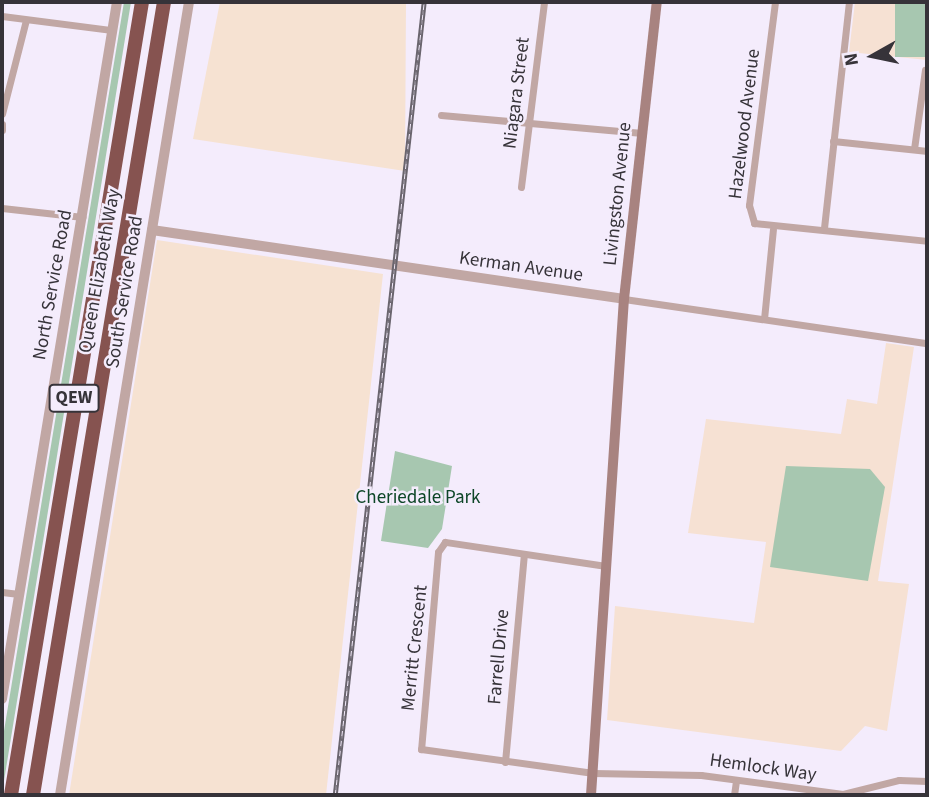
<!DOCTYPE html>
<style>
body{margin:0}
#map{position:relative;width:929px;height:797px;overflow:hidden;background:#f4ecfc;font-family:"Source Sans 3",sans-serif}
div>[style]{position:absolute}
.industrial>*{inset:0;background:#f6e2d2}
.education>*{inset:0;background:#f6e1d3}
.green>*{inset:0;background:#a7c7b0;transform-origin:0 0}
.minor>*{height:7px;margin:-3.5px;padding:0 3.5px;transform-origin:3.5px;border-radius:3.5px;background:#c1a7a4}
.tertiary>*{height:10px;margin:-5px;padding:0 5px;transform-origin:5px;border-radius:5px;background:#c1a7a4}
.secondary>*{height:10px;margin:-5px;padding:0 5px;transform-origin:5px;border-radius:5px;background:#a88380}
.motorway>*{height:14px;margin:-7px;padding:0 7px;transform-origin:7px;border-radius:7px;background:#865350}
.rail>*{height:4.5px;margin-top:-2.25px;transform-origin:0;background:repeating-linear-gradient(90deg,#f4ecfc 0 5px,#6a656e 0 10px);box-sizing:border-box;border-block:2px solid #6a656e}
span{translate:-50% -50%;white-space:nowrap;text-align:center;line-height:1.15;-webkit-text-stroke:5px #f4ecfc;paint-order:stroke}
.shield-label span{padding:2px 5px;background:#f4ecfc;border:2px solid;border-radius:5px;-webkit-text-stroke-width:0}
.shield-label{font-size:18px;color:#363339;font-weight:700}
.street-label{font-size:19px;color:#363339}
.park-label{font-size:19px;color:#0d4627}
.frame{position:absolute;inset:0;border:4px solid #363339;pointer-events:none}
.north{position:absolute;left:838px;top:21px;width:70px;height:70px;-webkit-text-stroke:5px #f4ecfc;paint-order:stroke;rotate:261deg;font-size:19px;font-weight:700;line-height:28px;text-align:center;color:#363339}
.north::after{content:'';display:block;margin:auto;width:24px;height:32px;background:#363339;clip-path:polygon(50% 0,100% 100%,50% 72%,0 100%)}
</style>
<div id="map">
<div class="industrial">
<i style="clip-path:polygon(220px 2px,406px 2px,405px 171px,193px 139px)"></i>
<i style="clip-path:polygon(157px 240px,383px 274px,326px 795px,69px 795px)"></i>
</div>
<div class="education">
<i style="clip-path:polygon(855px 2px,927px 2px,927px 60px,849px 52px)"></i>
<i style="clip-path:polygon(886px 343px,914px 347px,878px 581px,909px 584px,887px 731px,865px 726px,841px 751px,607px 720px,615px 606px,754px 623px,766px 542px,688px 533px,706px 419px,841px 434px,847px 399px,877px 404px)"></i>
</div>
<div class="green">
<i style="clip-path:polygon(124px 2px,131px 2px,2px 793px,2px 743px)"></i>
<i style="left:895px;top:2px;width:32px;height:55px"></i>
<i style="clip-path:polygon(395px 451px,452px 466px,442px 529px,428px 548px,381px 541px)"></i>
<i style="clip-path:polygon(786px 466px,870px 469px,885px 487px,868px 581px,770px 567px)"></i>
</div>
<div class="minor">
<i style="left:775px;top:2px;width:205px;rotate:97.3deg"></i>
<i style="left:749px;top:205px;width:19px;rotate:74deg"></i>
<i style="left:754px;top:223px;width:174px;rotate:5.9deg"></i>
<i style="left:2px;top:16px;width:111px;rotate:7.3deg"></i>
<i style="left:2px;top:114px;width:97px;rotate:-75.7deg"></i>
<i style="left:441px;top:115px;width:202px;rotate:5.1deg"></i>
<i style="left:2px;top:124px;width:6px;rotate:90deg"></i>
<i style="left:833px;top:141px;width:95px;rotate:6.1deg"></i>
<i style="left:914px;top:149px;width:80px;rotate:-82.1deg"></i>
<i style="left:521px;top:187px;width:186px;rotate:-82.9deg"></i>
<i style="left:2px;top:208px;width:81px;rotate:6.4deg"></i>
<i style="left:824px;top:228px;width:227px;rotate:-83.7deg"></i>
<i style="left:624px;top:299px;width:306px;rotate:8.3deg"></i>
<i style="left:764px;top:319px;width:90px;rotate:-84.3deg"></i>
<i style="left:606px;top:566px;width:163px;rotate:-171.5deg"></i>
<i style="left:445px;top:542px;width:12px;rotate:125deg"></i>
<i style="left:438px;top:552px;width:198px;rotate:94.9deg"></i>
<i style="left:421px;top:749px;width:174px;rotate:7.9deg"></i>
<i style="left:593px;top:773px;width:108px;rotate:1.1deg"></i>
<i style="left:701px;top:775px;width:143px;rotate:7.6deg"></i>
<i style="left:843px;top:794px;width:58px;rotate:-14deg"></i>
<i style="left:899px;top:780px;width:28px;rotate:2deg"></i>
<i style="left:2px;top:592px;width:17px;rotate:7deg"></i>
<i style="left:505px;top:762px;width:208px;rotate:-84.8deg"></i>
<i style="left:734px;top:795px;width:15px;rotate:-82deg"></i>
</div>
<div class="tertiary">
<i style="left:152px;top:230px;width:477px;rotate:8.3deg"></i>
<i style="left:2px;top:699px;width:706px;rotate:-80.63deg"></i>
<i style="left:60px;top:795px;width:803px;rotate:-80.76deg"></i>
</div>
<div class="secondary">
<i style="left:591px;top:795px;width:497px;rotate:-86.2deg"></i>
<i style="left:624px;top:299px;width:299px;rotate:-83.7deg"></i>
</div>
<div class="motorway">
<i style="left:11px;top:795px;width:804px;rotate:-80.62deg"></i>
<i style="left:33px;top:795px;width:804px;rotate:-80.62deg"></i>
</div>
<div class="rail">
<i style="left:335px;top:795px;width:798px;rotate:-83.6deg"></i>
</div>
<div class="shield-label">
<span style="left:74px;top:398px">QEW</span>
</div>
<div class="street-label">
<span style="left:517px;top:93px;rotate:-83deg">Niagara Street</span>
<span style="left:745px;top:124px;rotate:-83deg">Hazelwood Avenue</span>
<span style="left:618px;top:194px;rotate:-84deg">Livingston Avenue</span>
<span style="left:521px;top:267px;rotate:8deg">Kerman Avenue</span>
<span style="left:100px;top:271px;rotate:-80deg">Queen Elizabeth Way</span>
<span style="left:53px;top:285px;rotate:-80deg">North Service Road</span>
<span style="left:125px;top:292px;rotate:-81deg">South Service Road</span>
<span style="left:415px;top:648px;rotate:-84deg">Merritt Crescent</span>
<span style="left:499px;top:657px;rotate:-85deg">Farrell Drive</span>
<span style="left:763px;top:768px;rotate:8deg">Hemlock Way</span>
</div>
<div class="park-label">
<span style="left:418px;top:498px">Cheriedale Park</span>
</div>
<div class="frame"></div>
<div class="north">N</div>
</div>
